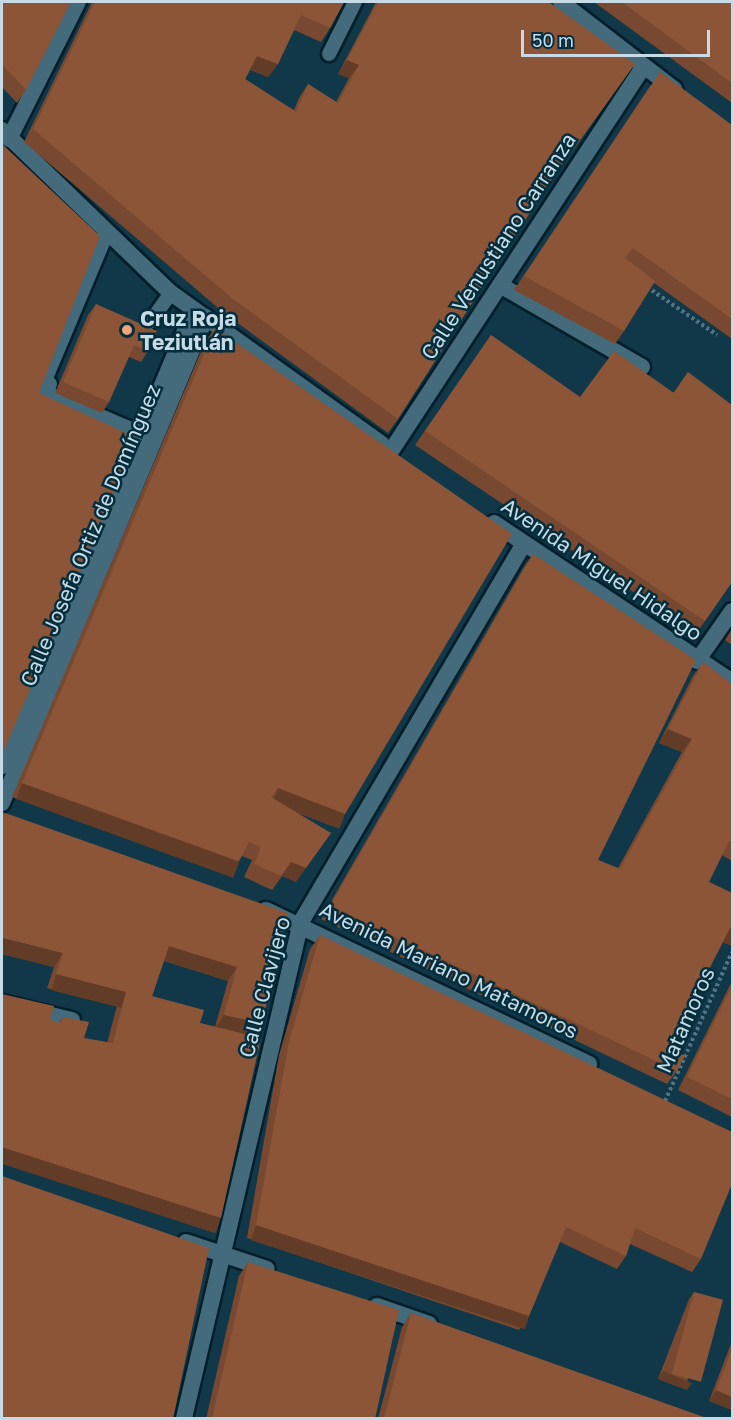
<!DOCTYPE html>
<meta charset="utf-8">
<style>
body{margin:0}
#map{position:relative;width:734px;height:1420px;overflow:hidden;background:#103848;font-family:"Golos Text",sans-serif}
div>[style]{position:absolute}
.path>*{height:4px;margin-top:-2px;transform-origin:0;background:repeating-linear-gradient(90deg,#537482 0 3px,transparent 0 6px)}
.roads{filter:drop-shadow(2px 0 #011e2a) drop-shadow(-2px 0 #011e2a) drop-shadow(0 2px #011e2a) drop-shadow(0 -2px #011e2a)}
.service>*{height:14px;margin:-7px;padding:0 7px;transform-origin:7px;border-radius:7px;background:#446b7c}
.minor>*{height:16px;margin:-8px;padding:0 8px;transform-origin:8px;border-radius:8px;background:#446b7c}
.wall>*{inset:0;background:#784930}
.shaded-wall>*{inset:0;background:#623c27;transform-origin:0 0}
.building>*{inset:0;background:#8c5538;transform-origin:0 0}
.dots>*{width:16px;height:16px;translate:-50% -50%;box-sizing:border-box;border:3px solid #042e3d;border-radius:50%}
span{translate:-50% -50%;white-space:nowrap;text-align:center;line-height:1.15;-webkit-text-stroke:5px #042e3d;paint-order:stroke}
.street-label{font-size:21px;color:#c6dbe5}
.poi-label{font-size:21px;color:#c6dbe5;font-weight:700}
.left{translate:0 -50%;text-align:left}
.frame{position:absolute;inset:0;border:3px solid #c6dbe5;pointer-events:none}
.scale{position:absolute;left:521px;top:30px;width:189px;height:27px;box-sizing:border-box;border:3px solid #c6dbe5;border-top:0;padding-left:8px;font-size:18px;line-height:21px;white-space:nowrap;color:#c6dbe5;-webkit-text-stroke:4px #042e3d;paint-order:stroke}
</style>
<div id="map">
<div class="path">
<i style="left:647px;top:287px;width:85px;rotate:34.4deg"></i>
<i style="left:665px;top:1101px;width:163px;rotate:-65.8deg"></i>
</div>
<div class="roads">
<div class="service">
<i style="left:329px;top:54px;width:58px;rotate:-63.4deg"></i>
<i style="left:150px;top:322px;width:36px;rotate:-54deg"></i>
</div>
<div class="minor">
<i style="left:561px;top:2px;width:143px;rotate:37.6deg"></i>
<i style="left:2px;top:130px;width:235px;rotate:44deg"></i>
<i style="left:171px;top:293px;width:259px;rotate:35.6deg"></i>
<i style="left:9px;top:139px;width:153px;rotate:-63.3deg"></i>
<i style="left:500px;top:285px;width:164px;rotate:30deg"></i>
<i style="left:49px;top:384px;width:10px;rotate:114deg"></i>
<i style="left:45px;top:393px;width:116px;rotate:23.3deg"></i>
<i style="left:43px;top:400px;width:7px;rotate:-153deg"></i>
<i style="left:37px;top:397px;width:176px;rotate:-67.2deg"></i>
<i style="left:391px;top:451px;width:459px;rotate:-56.7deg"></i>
<i style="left:494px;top:523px;width:286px;rotate:33.7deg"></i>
<i style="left:697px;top:661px;width:61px;rotate:-55deg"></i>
<i style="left:2px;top:766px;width:495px;rotate:-67.2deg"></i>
<i style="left:2px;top:803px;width:527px;rotate:-67.23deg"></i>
<i style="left:266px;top:910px;width:358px;rotate:25.5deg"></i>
<i style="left:2px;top:1003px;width:72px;rotate:13.7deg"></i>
<i style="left:186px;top:1242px;width:85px;rotate:18.4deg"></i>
<i style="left:377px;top:1306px;width:55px;rotate:19.1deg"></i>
<i style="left:184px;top:1418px;width:510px;rotate:-76.73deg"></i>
<i style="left:301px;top:922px;width:439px;rotate:-59.5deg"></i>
</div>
</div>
<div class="wall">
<i style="clip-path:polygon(2px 2px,26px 90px,17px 103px,2px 87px)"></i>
<i style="clip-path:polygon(92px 2px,344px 2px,330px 28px,321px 42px,294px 30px,278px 64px,268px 77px,250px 70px,245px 79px,294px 110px,299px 98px,308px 84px,336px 102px,349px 78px,338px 74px,376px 2px,549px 2px,398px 419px,388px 433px,224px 313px,24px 142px)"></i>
<i style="clip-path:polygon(594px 2px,732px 2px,732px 103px)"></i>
<i style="clip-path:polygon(650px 86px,732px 125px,732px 339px,654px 283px,624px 331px,615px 344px,514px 290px)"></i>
<i style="clip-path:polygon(96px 304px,148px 351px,141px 362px,129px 357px,109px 402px,102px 413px,55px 393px,88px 315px)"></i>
<i style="clip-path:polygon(215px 328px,345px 814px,335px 827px,295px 812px,296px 882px,282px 876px,272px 890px,244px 877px,252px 860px,242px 856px,229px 875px,12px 797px,205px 342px)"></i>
<i style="clip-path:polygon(491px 335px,580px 397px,674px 392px,688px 372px,732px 582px,696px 634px,415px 445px)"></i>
<i style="clip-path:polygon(533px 554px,598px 860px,618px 868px,682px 752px,659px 743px,693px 676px,703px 662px,732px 684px,732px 861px,722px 855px,709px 882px,732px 893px,732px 946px,723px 942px,669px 1047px,677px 1071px,667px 1084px,321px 919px,524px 567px)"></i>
<i style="clip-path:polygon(732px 629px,732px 645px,725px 640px)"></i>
<i style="clip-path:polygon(evenodd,288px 913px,253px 1036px,212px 1232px,2px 1163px,2px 994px,50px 1020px,59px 1023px,63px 1017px,84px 1038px,107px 1043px,117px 1006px,47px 988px,54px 967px,2px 954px,288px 913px,164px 961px,228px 981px,215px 1027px,200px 1023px,152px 996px,164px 961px)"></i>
<i style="clip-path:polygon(320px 935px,701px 1259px,692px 1272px,630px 1244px,626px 1256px,617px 1269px,560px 1242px,529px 1316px,519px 1330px,247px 1238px,279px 1055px,310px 949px)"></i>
<i style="clip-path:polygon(732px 981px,732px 1117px,678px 1090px)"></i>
<i style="clip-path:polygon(248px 1262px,375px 1419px,206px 1419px,239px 1276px)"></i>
<i style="clip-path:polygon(694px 1292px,687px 1390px,658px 1379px,689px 1299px)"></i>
<i style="clip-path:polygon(411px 1313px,709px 1419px,378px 1419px,402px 1327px)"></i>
<i style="clip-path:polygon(732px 1341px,732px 1410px,709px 1401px)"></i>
</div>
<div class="shaded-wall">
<i style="clip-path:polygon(257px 56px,278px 64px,268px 77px,248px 69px)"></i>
<i style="clip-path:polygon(347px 60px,359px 65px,349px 78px,338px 74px)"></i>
<i style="clip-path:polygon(668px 729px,692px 739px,682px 752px,659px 743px)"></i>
<i style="left:22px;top:783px;width:231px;height:17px;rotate:20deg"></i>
<i style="left:278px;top:788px;width:72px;height:16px;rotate:21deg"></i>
<i style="clip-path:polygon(331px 833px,296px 882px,282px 876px,272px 890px,291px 862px)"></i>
<i style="clip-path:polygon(730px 928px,732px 929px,732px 946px,721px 941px)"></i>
<i style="clip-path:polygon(2px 938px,63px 953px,54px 967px,2px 954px)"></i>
<i style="clip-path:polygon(169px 946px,237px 967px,228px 981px,160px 959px)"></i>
<i style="left:56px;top:974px;width:72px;height:17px;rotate:14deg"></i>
<i style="clip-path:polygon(224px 1015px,262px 1023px,252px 1037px,215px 1029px)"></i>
<i style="left:2px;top:1147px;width:230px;height:16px;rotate:18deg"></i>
<i style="left:256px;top:1225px;width:288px;height:16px;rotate:18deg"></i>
<i style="clip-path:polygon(663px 1371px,692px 1383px,687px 1390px,658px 1379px)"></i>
<i style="clip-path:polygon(716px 1390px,732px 1397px,732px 1410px,709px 1401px)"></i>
</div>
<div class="building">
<i style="clip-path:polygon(2px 2px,71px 2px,26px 90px,2px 64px)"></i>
<i style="clip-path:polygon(95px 2px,344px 2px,330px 28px,301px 15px,278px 64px,257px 56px,245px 79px,296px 112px,308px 84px,338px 103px,359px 65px,347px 60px,378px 2px,549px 2px,635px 64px,545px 189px,398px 419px,233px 299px,33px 129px)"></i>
<i style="clip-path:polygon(622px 2px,732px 2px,732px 83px)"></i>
<i style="clip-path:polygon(660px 72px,732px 125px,732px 319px,633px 248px,625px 258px,655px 281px,624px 331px,524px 276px)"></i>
<i style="clip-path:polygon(2px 144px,100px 236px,39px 393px,137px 438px,2px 755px)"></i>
<i style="clip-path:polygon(96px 304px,157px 331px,148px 351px,134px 345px,109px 402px,63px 382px)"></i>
<i style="clip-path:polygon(215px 328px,512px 534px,345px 814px,278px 788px,271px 797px,331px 833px,306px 868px,291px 862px,281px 876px,254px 864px,261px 847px,249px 842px,239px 861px,22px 783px)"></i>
<i style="clip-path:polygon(491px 335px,580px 397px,614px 351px,674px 393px,688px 372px,732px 405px,732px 582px,705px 621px,425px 431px)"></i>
<i style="clip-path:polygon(533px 554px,696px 660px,598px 860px,620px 869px,692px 739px,668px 729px,703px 662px,732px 684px,732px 842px,729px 841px,709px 882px,732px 893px,732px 929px,730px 928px,669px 1047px,685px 1056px,677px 1071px,330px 906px)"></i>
<i style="clip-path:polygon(2px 812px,11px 815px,288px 913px,262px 1023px,224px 1015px,237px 967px,169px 946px,152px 996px,204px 1010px,200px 1023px,261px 1038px,221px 1218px,2px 1147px,2px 994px,54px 1006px,50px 1020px,61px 1023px,63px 1017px,89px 1022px,84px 1038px,113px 1043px,126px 992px,56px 974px,63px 953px,2px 938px)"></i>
<i style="clip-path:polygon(320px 935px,732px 1132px,732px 1184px,701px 1259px,635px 1228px,626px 1256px,566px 1227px,529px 1316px,256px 1225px,289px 1042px)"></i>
<i style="clip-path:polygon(732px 986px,732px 1099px,687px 1077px)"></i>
<i style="clip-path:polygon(2px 1176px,209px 1248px,173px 1419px,2px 1419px)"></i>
<i style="clip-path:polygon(248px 1262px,399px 1310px,375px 1419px,212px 1419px)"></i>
<i style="left:694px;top:1292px;width:30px;height:85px;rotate:15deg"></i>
<i style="clip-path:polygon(411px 1313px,709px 1419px,384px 1419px)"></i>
<i style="clip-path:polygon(732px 1349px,732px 1397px,716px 1390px)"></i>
</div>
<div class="dots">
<i style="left:127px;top:330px;background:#f0a279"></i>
</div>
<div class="street-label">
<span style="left:498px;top:246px;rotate:-57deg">Calle Venustiano Carranza</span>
<span style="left:90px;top:535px;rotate:-67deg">Calle Josefa Ortiz de Domínguez</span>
<span style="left:602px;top:569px;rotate:34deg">Avenida Miguel Hidalgo</span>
<span style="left:449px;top:970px;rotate:26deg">Avenida Mariano Matamoros</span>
<span style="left:264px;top:987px;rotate:-75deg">Calle Clavijero</span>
<span style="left:685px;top:1020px;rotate:-66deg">Matamoros</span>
</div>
<div class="poi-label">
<span class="left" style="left:140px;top:330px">Cruz Roja<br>Teziutlán</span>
</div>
<div class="frame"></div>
<div class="scale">50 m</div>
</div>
